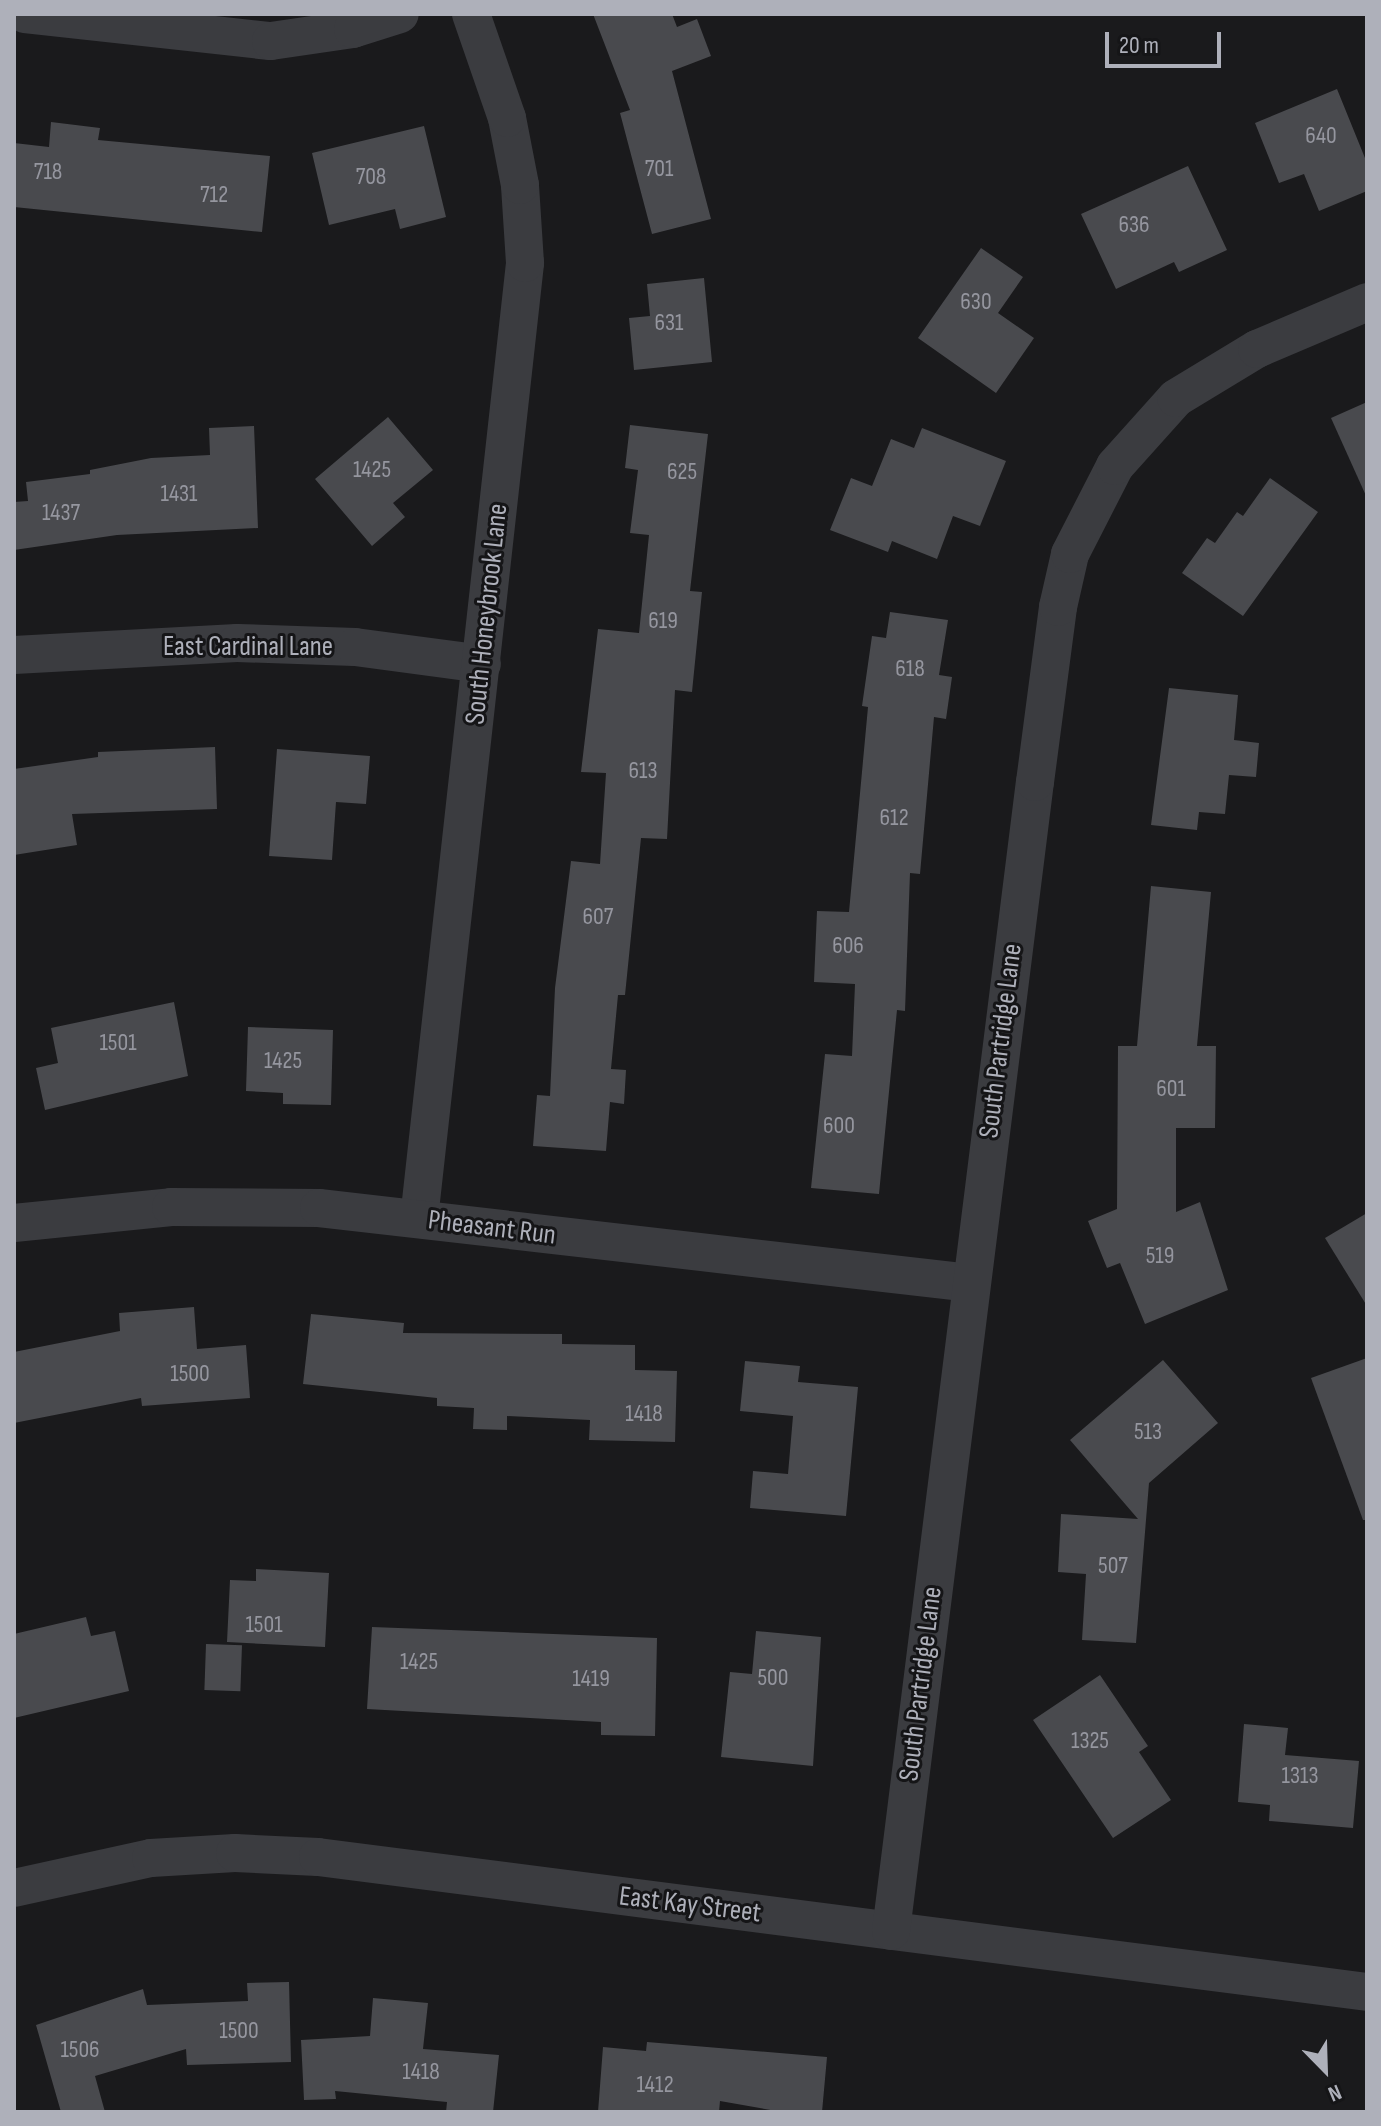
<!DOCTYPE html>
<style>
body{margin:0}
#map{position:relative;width:1381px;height:2126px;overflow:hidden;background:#1a1a1c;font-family:"Sofia Sans Condensed",sans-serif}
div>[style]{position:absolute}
.building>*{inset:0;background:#494a4e;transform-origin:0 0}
.minor>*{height:38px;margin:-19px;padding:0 19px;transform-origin:19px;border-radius:19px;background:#3b3c40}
span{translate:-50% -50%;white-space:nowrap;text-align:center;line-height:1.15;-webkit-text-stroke:6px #151517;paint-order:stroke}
.number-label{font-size:24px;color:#95969f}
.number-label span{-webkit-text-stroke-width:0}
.street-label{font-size:28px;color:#aeb0ba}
.frame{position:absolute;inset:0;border:16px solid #aeb0ba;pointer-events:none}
.north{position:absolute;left:1285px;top:2030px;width:80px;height:80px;-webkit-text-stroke:6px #151517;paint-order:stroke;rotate:157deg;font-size:22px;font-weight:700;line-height:32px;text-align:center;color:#aeb0ba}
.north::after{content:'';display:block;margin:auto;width:28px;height:36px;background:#aeb0ba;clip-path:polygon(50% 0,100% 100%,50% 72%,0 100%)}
.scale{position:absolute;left:1105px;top:32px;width:116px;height:36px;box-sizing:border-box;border:4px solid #aeb0ba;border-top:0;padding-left:10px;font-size:24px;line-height:28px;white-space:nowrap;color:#aeb0ba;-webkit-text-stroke:6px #151517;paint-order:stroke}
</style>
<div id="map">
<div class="building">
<i style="clip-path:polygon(593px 14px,672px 14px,677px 27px,697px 19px,711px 56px,672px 71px,711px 219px,652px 234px,620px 113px,630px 110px)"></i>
<i style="clip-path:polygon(1337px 89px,1367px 163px,1367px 191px,1319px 211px,1304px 174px,1279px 183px,1255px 123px)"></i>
<i style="clip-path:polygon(51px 122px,100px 128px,98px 140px,270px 156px,262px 232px,14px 207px,14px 143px,49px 147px)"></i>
<i style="clip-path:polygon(424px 126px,446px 217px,400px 229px,395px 209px,329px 225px,312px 153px)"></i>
<i style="clip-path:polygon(1188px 166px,1227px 250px,1179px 272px,1174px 262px,1116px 289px,1081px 214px)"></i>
<i style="clip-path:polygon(981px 248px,1023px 277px,998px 313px,1034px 338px,996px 393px,918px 338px)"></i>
<i style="clip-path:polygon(704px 278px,712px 362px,634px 370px,629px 318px,650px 316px,647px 284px)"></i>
<i style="clip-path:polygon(1367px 402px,1367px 498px,1331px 418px)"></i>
<i style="clip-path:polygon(388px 417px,433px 470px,393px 503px,405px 517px,372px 546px,315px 479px)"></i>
<i style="clip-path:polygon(630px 425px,708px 434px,690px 591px,702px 592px,692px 692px,675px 690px,667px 839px,641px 838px,625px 995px,618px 995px,611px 1069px,626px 1070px,624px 1104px,610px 1102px,606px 1151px,533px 1146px,537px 1095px,550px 1096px,555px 988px,571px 861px,600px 864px,606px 773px,581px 772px,598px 629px,639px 633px,649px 535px,630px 533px,638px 470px,625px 468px)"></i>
<i style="clip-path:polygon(254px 426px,258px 528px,117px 535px,14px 550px,14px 502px,28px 501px,26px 482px,90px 474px,90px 470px,151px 458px,210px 455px,209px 428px)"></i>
<i style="clip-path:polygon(922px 428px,1006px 461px,980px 526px,953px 516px,937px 559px,892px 541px,888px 552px,830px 530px,851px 478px,872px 486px,891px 439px,914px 448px)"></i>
<i style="clip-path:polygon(1270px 478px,1318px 512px,1243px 616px,1182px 573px,1207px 538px,1215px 543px,1237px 512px,1243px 516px)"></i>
<i style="clip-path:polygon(890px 612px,948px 620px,939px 675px,952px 677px,946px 719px,934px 717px,920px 874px,910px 873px,905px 1011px,897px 1010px,879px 1194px,811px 1188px,825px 1054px,852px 1056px,855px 984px,814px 982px,817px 911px,849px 912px,868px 707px,862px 706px,872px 636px,886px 638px)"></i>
<i style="clip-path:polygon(1169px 688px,1238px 695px,1234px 740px,1259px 743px,1256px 777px,1229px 775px,1225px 814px,1199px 812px,1197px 830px,1151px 825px)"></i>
<i style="clip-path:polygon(215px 747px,217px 809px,72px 814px,77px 845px,14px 855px,14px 769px,98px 757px,98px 752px)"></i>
<i style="clip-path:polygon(277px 749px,370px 756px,366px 804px,336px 802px,332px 860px,269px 856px)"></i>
<i style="clip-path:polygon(1151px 886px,1211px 892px,1197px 1046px,1216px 1046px,1215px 1128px,1176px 1128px,1176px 1212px,1200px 1202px,1228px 1290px,1145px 1324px,1120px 1263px,1107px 1268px,1088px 1221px,1117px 1209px,1118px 1046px,1137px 1046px)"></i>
<i style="clip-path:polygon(174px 1002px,188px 1076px,45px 1110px,36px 1068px,58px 1063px,51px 1028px)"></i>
<i style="clip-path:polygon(248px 1027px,333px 1030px,331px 1105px,283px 1104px,283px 1093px,246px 1091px)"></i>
<i style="clip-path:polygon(1367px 1213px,1367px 1306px,1325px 1238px)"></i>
<i style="clip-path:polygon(194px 1307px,197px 1349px,246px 1345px,250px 1398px,142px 1406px,141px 1398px,14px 1423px,14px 1352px,120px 1331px,119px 1313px)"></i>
<i style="clip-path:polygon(311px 1314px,404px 1323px,403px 1333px,562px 1334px,562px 1344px,635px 1345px,635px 1370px,677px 1371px,675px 1442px,589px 1440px,590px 1420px,507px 1416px,507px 1430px,473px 1429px,474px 1408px,437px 1406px,437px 1398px,303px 1384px)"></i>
<i style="clip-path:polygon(1367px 1358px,1367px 1520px,1363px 1520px,1311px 1378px)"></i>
<i style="clip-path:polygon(1163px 1360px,1218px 1423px,1149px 1483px,1136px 1643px,1082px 1640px,1086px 1574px,1058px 1572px,1061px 1514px,1138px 1519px,1070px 1440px)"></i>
<i style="clip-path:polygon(745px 1361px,800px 1366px,798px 1382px,858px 1387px,846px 1516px,750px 1508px,753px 1471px,788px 1474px,793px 1416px,740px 1411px)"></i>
<i style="clip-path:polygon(256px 1569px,329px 1573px,325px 1647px,227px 1642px,230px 1580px,256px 1581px)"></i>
<i style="clip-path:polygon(86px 1617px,91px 1636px,115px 1631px,129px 1691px,14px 1718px,14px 1634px)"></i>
<i style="clip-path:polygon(372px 1627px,657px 1638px,655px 1736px,601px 1735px,601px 1722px,367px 1709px)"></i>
<i style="clip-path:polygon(756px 1631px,821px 1637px,813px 1766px,721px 1757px,730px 1672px,752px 1674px)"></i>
<i style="left:206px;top:1644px;width:36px;height:46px;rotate:2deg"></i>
<i style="clip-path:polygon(1100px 1675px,1148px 1746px,1139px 1752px,1171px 1800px,1113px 1838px,1033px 1720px)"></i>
<i style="clip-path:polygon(1244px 1724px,1288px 1728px,1285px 1755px,1359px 1761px,1353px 1828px,1269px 1821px,1270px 1805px,1238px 1802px)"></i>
<i style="clip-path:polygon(289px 1982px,291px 2062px,187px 2065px,186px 2049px,95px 2076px,105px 2112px,61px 2112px,36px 2025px,143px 1989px,147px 2005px,248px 2001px,247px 1983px)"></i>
<i style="clip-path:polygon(373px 1998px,428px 2003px,423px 2049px,499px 2055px,493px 2112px,446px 2112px,447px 2102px,335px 2091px,336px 2099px,304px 2100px,301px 2040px,370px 2036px)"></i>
<i style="clip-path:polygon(647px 2042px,827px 2057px,822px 2112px,782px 2112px,720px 2101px,719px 2112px,598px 2112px,603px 2047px,646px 2051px)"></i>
</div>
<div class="minor">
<i style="left:25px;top:14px;width:247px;rotate:6.3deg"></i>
<i style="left:271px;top:41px;width:83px;rotate:-8.3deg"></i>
<i style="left:353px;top:29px;width:49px;rotate:-17.7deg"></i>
<i style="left:14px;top:655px;width:223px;rotate:-3.1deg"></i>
<i style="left:237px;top:643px;width:118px;rotate:1.9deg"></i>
<i style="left:355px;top:647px;width:128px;rotate:7.6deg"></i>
<i style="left:419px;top:1219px;width:962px;rotate:-83.67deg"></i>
<i style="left:525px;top:263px;width:78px;rotate:-93.7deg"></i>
<i style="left:520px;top:185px;width:68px;rotate:-101deg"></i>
<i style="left:507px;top:118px;width:110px;rotate:-109.1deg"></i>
<i style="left:14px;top:1223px;width:158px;rotate:-5.8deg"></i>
<i style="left:171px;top:1207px;width:148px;rotate:0.4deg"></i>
<i style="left:319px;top:1208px;width:655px;rotate:6.57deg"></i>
<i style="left:14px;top:1888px;width:140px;rotate:-12.4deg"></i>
<i style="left:151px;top:1858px;width:84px;rotate:-3.4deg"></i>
<i style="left:235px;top:1853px;width:83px;rotate:2.8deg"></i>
<i style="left:318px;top:1857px;width:1058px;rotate:7.33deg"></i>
<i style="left:891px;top:1931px;width:1158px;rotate:-82.86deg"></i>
<i style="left:1035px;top:782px;width:177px;rotate:-82.5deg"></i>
<i style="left:1058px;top:607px;width:54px;rotate:-77.2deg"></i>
<i style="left:1070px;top:554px;width:99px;rotate:-62.9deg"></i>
<i style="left:1115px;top:466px;width:91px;rotate:-48.1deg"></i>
<i style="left:1176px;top:398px;width:95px;rotate:-31.2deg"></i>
<i style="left:1257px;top:349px;width:120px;rotate:-23.1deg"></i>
</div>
<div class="number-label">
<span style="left:1321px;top:136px">640</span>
<span style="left:659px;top:169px">701</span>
<span style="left:48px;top:172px">718</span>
<span style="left:371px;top:177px">708</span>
<span style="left:214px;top:195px">712</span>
<span style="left:1134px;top:225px">636</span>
<span style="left:976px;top:302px">630</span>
<span style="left:669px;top:323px">631</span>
<span style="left:372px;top:470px">1425</span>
<span style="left:682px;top:472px">625</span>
<span style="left:179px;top:494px">1431</span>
<span style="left:61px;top:513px">1437</span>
<span style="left:663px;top:621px">619</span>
<span style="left:910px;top:669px">618</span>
<span style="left:643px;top:771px">613</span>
<span style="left:894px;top:818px">612</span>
<span style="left:598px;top:917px">607</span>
<span style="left:848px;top:946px">606</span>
<span style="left:118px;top:1043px">1501</span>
<span style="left:283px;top:1061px">1425</span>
<span style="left:1171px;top:1089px">601</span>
<span style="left:839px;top:1126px">600</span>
<span style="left:1160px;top:1256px">519</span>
<span style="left:190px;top:1374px">1500</span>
<span style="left:644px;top:1414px">1418</span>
<span style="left:1148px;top:1432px">513</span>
<span style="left:1113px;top:1566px">507</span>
<span style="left:264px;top:1625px">1501</span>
<span style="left:419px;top:1662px">1425</span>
<span style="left:773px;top:1678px">500</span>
<span style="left:591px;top:1679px">1419</span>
<span style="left:1090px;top:1741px">1325</span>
<span style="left:1300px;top:1776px">1313</span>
<span style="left:239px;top:2031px">1500</span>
<span style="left:80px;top:2050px">1506</span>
<span style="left:421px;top:2072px">1418</span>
<span style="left:655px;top:2085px">1412</span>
</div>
<div class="street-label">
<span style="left:487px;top:614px;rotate:-84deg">South Honeybrook Lane</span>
<span style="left:248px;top:647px">East Cardinal Lane</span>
<span style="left:1001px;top:1041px;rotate:-83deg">South Partridge Lane</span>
<span style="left:492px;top:1228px;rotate:7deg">Pheasant Run</span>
<span style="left:921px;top:1684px;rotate:-83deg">South Partridge Lane</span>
<span style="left:690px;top:1905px;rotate:7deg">East Kay Street</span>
</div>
<div class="frame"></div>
<div class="north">N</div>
<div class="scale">20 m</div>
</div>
